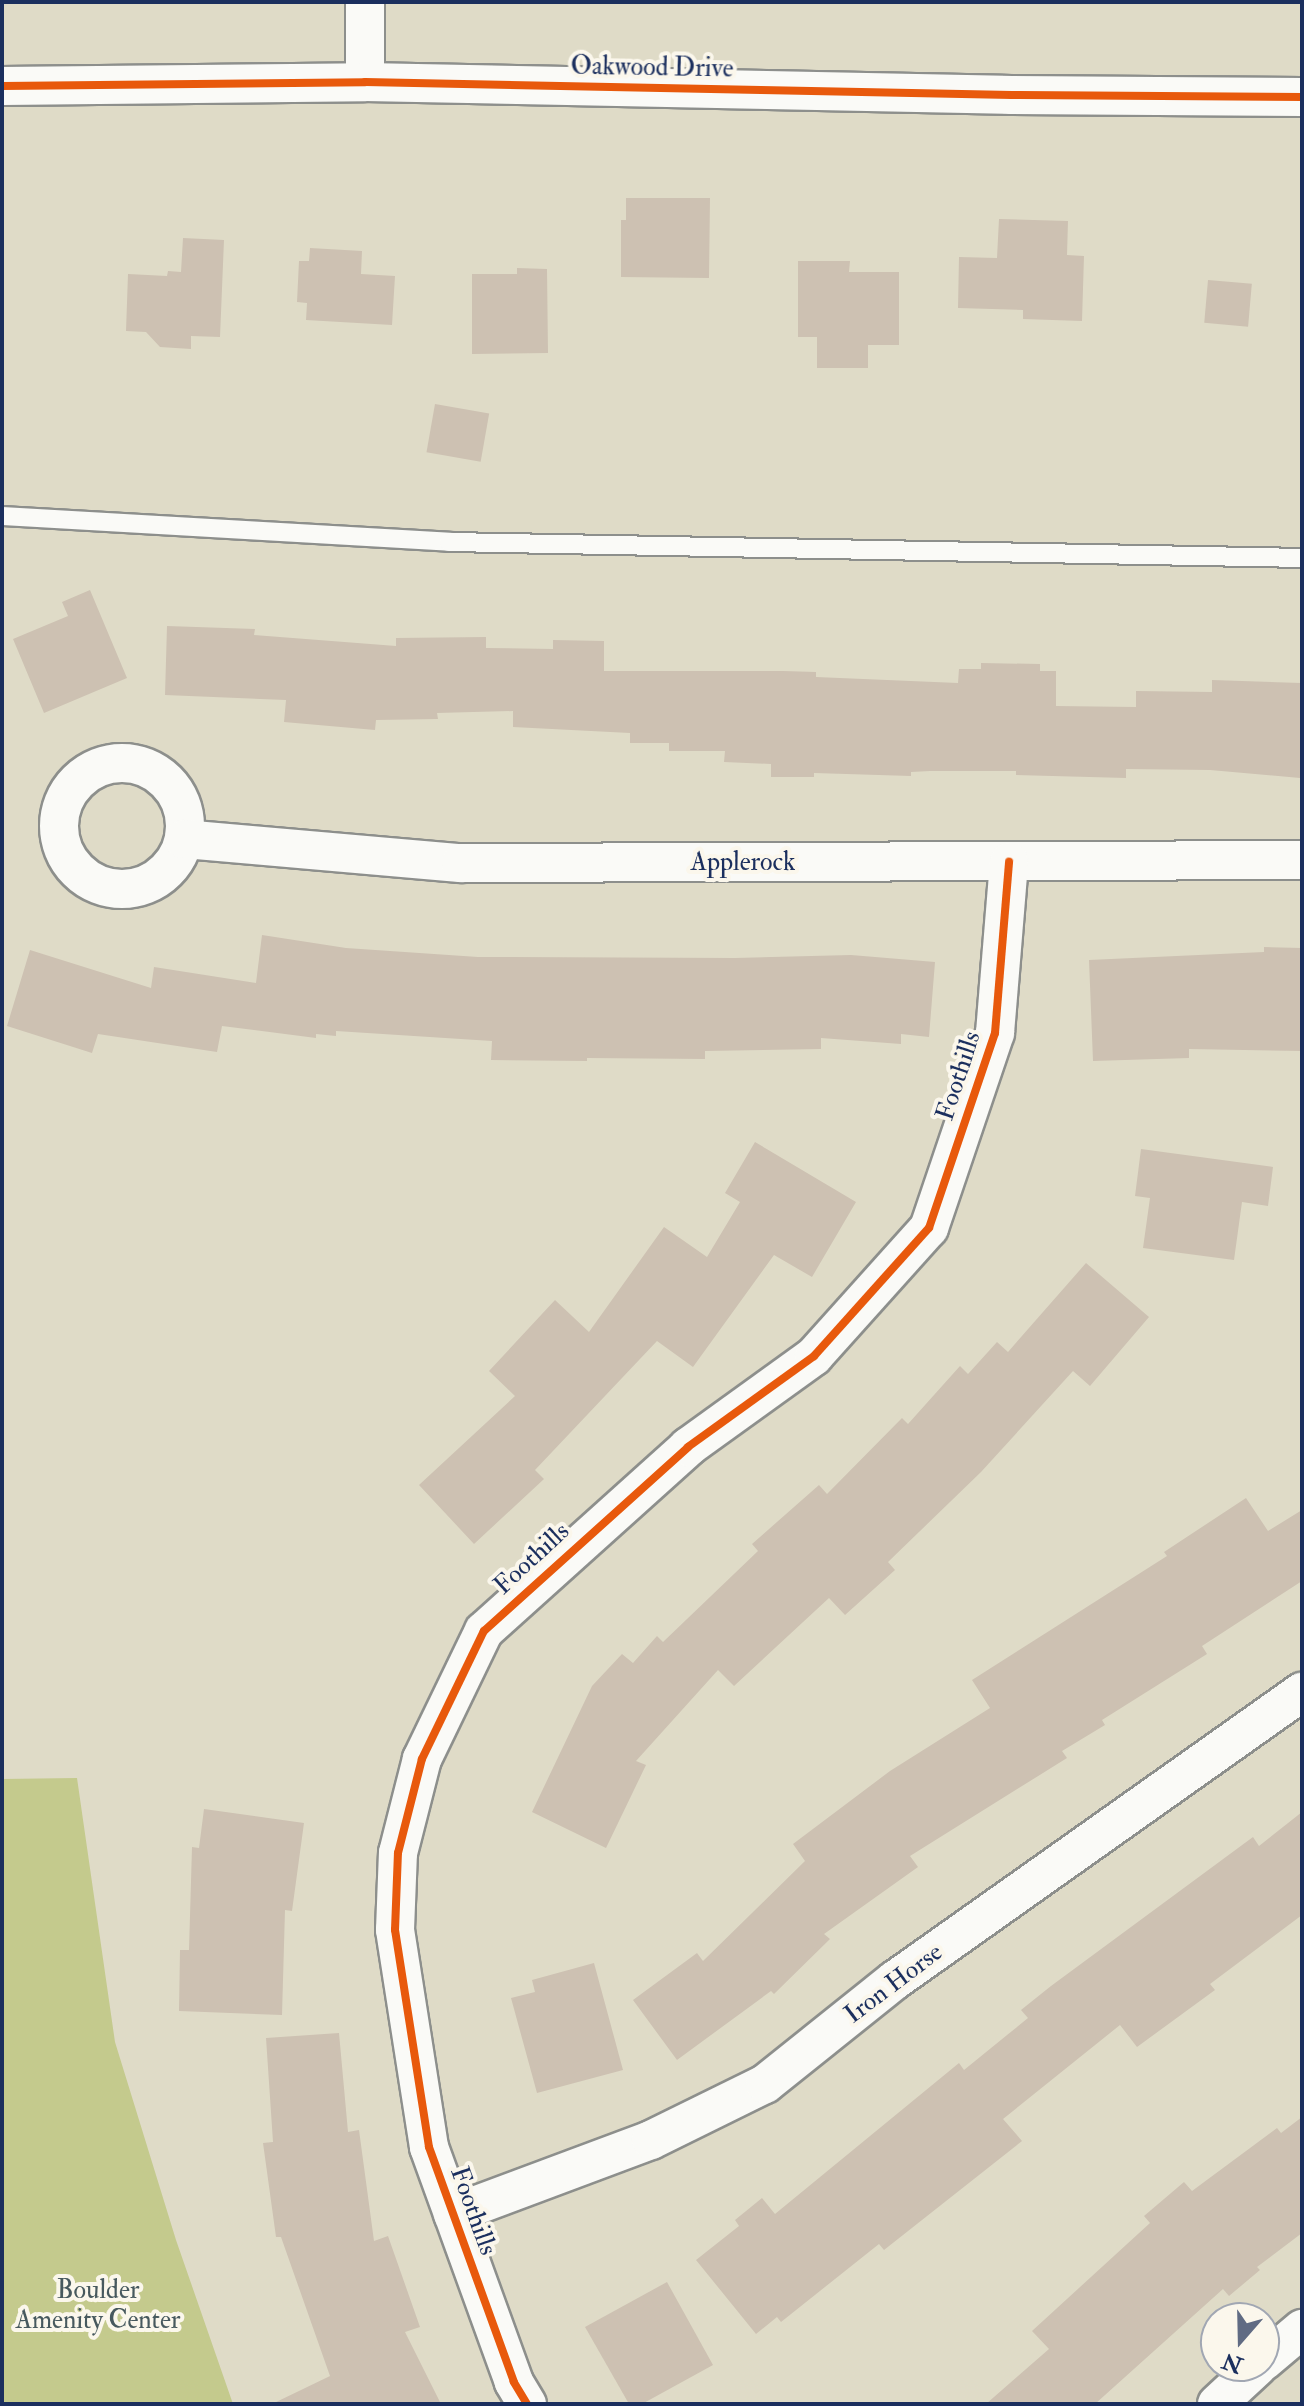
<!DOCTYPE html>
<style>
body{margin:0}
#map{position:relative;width:1304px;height:2406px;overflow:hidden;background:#dfdbc7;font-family:"IM FELL Double Pica",serif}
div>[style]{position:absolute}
.green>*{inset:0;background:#c4ca8d}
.building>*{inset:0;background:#cdc1b2;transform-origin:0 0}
.roads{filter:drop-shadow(2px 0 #8d8f8c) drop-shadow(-2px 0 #8d8f8c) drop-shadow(0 2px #8d8f8c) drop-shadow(0 -2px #8d8f8c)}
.lane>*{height:18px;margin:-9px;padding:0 9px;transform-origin:9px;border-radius:9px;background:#fafaf7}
.street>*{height:38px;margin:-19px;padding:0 19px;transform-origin:19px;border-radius:19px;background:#fafaf7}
.street>.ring{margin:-19px;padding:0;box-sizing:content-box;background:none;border:38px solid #fafaf7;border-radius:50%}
.cycleway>*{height:8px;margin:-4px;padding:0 4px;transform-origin:4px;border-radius:4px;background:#e8590c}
span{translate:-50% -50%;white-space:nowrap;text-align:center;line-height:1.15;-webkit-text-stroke:8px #fbf7ec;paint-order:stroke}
.street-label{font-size:26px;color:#1b2f5e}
.park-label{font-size:26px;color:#47595e}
.frame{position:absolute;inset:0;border:4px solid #1b2f5e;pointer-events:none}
.north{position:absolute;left:1200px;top:2302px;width:80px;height:80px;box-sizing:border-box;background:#fbf7ec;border:2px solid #a1a7b3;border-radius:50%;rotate:200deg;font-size:22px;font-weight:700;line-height:32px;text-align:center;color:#1b2f5e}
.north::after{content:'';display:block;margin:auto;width:28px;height:36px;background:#606b83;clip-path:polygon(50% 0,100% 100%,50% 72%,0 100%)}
</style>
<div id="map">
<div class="green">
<i style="clip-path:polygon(77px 1778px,115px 2042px,176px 2240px,233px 2404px,2px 2404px,2px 1779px)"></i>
</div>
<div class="building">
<i style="clip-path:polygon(626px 198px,710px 198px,709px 278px,621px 277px,621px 220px,626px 220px)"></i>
<i style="clip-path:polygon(999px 219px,1068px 221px,1067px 255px,1084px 256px,1082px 321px,1023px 319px,1023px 310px,958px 308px,959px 257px,997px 258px)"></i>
<i style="clip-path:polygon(183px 238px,224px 240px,220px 337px,191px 336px,191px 349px,160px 347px,146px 332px,126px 331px,128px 274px,167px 276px,168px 271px,181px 272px)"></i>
<i style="clip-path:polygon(310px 248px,362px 251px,361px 274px,395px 276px,392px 325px,306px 320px,307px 303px,297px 302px,299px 261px,309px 261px)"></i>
<i style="clip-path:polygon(798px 261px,850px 261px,849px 272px,899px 272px,899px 345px,868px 345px,868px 368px,817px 368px,817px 337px,798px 337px)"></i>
<i style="clip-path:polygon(517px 268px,547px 269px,548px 353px,472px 354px,472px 274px,517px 274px)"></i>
<i style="left:1208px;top:280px;width:44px;height:43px;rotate:5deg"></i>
<i style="left:435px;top:404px;width:55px;height:49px;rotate:10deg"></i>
<i style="clip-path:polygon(90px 590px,127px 678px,44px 713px,13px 639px,68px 616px,62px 602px)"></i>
<i style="clip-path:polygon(167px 626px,255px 629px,254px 635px,396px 646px,396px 638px,486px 637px,486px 648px,553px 649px,553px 640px,604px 641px,604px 671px,783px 671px,816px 672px,816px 677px,958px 683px,959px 669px,981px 669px,981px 663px,1040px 664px,1040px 671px,1056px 671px,1056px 706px,1136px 707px,1136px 691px,1212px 692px,1212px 680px,1301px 683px,1300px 778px,1210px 770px,1126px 769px,1126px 778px,1016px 775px,1016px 771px,930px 771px,911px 772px,911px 776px,814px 773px,814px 777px,771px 777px,771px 764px,724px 762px,725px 751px,669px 751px,669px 743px,630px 743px,630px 733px,513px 727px,513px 711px,437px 713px,438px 719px,376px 720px,375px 730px,284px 722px,286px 700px,165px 695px)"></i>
<i style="clip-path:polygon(262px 935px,346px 948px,478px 957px,735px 958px,851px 955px,935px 962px,929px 1037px,901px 1034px,901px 1044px,821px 1038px,821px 1049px,705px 1051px,705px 1059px,587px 1058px,587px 1061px,491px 1060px,492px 1041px,336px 1031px,336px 1036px,316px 1034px,316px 1038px,222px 1026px,217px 1052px,98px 1034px,92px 1053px,7px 1026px,30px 950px,151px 988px,154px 967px,256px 983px)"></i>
<i style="clip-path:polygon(1264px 947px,1302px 948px,1302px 1051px,1189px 1049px,1189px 1058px,1093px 1061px,1089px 960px,1264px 952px)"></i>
<i style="clip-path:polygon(755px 1142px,856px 1202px,812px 1277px,774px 1255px,693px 1367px,657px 1341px,535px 1470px,544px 1479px,474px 1544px,419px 1485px,515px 1396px,489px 1371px,555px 1300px,589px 1332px,664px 1227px,707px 1257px,740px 1202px,725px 1193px)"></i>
<i style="clip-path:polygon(1141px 1149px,1273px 1167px,1268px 1206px,1242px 1202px,1234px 1260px,1143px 1248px,1150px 1198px,1135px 1196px)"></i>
<i style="clip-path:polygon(1086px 1263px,1149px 1317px,1090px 1386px,1073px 1371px,981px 1472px,888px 1562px,895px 1570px,845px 1615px,829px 1598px,734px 1686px,718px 1670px,636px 1761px,646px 1765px,606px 1848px,532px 1812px,592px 1686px,622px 1654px,633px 1663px,657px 1636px,663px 1642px,758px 1551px,752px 1544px,819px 1485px,827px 1494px,902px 1418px,908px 1424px,960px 1366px,968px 1374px,997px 1342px,1008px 1352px)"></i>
<i style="clip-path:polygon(1246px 1498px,1268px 1531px,1302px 1510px,1302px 1581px,1202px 1646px,1207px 1654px,1102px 1720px,1105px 1725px,1062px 1751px,1067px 1758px,910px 1856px,918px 1867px,824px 1934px,830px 1939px,774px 1994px,771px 1991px,677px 2060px,633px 2000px,697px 1953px,703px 1961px,805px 1861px,793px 1844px,890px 1771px,990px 1708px,972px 1680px,1167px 1556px,1164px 1552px)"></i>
<i style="clip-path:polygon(204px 1809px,304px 1823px,292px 1911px,285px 1910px,282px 2015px,179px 2011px,180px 1950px,189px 1950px,192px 1847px,199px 1848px)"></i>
<i style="clip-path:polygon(1302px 1812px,1302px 1915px,1210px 1984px,1215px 1990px,1137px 2047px,1120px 2025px,1003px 2119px,1022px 2141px,884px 2250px,879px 2244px,781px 2322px,777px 2317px,756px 2334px,696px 2260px,739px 2226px,735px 2220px,762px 2198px,775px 2214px,959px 2063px,964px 2070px,1028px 2018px,1021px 2010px,1051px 1986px,1253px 1837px,1259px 1846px)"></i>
<i style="clip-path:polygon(594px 1963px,623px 2070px,537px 2093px,511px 1998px,535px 1992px,532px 1980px)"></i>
<i style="clip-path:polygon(339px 2033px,348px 2132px,359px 2130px,374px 2241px,388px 2236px,420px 2327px,405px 2332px,441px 2404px,272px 2404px,330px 2376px,281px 2237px,276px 2237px,263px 2143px,273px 2142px,266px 2038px)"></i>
<i style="clip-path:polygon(1302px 2117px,1302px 2233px,1257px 2267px,1260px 2270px,1229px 2296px,1223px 2289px,1095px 2404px,986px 2404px,1049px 2349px,1032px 2331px,1150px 2223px,1144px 2216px,1184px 2182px,1192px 2191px,1277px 2128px,1281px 2133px)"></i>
<i style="clip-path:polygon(667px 2282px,713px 2365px,642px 2404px,629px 2404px,585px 2327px)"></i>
</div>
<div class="roads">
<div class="lane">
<i style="left:2px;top:516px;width:448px;rotate:3.3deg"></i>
<i style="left:449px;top:542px;width:853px;rotate:1.07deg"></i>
</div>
<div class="street">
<i style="left:365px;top:82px;width:80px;rotate:-90deg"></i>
<i style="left:2px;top:86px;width:363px;rotate:-0.6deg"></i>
<i style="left:365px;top:82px;width:647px;rotate:1.15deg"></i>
<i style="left:1012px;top:95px;width:290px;rotate:0.4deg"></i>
<i class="ring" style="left:59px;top:763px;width:88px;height:88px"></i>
<i style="left:184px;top:839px;width:278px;rotate:5deg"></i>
<i style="left:461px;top:863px;width:841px;rotate:-0.2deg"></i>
<i style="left:453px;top:2214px;width:211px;rotate:-20.5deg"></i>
<i style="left:651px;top:2140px;width:127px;rotate:-26.2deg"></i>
<i style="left:765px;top:2084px;width:166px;rotate:-38.7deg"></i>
<i style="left:895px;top:1980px;width:499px;rotate:-35.3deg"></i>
<i style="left:1264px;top:2361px;width:50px;rotate:-40.1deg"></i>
<i style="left:527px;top:2404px;width:26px;rotate:-121deg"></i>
<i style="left:514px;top:2382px;width:250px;rotate:-109.9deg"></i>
<i style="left:429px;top:2147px;width:220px;rotate:-98.9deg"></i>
<i style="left:395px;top:1930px;width:77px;rotate:-87.8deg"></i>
<i style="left:398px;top:1853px;width:97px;rotate:-75.7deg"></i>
<i style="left:422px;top:1759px;width:142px;rotate:-64.2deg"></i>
<i style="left:484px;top:1631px;width:275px;rotate:-42deg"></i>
<i style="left:688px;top:1447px;width:155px;rotate:-35.8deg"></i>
<i style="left:814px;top:1356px;width:172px;rotate:-48.1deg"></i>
<i style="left:929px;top:1228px;width:206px;rotate:-71.3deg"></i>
<i style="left:995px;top:1033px;width:172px;rotate:-85.3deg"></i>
<i style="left:1217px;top:2404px;width:56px;rotate:-42.8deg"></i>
</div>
</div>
<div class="cycleway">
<i style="left:2px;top:86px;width:363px;rotate:-0.6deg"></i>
<i style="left:365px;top:82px;width:647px;rotate:1.15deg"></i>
<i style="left:1012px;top:95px;width:290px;rotate:0.4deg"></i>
<i style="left:527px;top:2404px;width:26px;rotate:-121deg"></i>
<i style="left:514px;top:2382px;width:250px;rotate:-109.9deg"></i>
<i style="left:429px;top:2147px;width:220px;rotate:-98.9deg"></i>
<i style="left:395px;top:1930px;width:77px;rotate:-87.8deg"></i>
<i style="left:398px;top:1853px;width:97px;rotate:-75.7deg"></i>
<i style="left:422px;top:1759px;width:142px;rotate:-64.2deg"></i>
<i style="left:484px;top:1631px;width:275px;rotate:-42deg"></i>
<i style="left:688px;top:1447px;width:155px;rotate:-35.8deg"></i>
<i style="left:814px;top:1356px;width:172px;rotate:-48.1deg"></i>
<i style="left:929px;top:1228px;width:206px;rotate:-71.3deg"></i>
<i style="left:995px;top:1033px;width:172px;rotate:-85.3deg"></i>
</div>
<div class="street-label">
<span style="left:652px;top:68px;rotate:1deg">Oakwood Drive</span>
<span style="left:743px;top:863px">Applerock</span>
<span style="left:959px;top:1076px;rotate:-72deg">Foothills</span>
<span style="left:532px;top:1559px;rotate:-43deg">Foothills</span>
<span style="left:894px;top:1984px;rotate:-37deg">Iron Horse</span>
<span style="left:473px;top:2211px;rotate:70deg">Foothills</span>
</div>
<div class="park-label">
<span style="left:98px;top:2306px">Boulder<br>Amenity Center</span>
</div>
<div class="frame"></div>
<div class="north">N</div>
</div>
